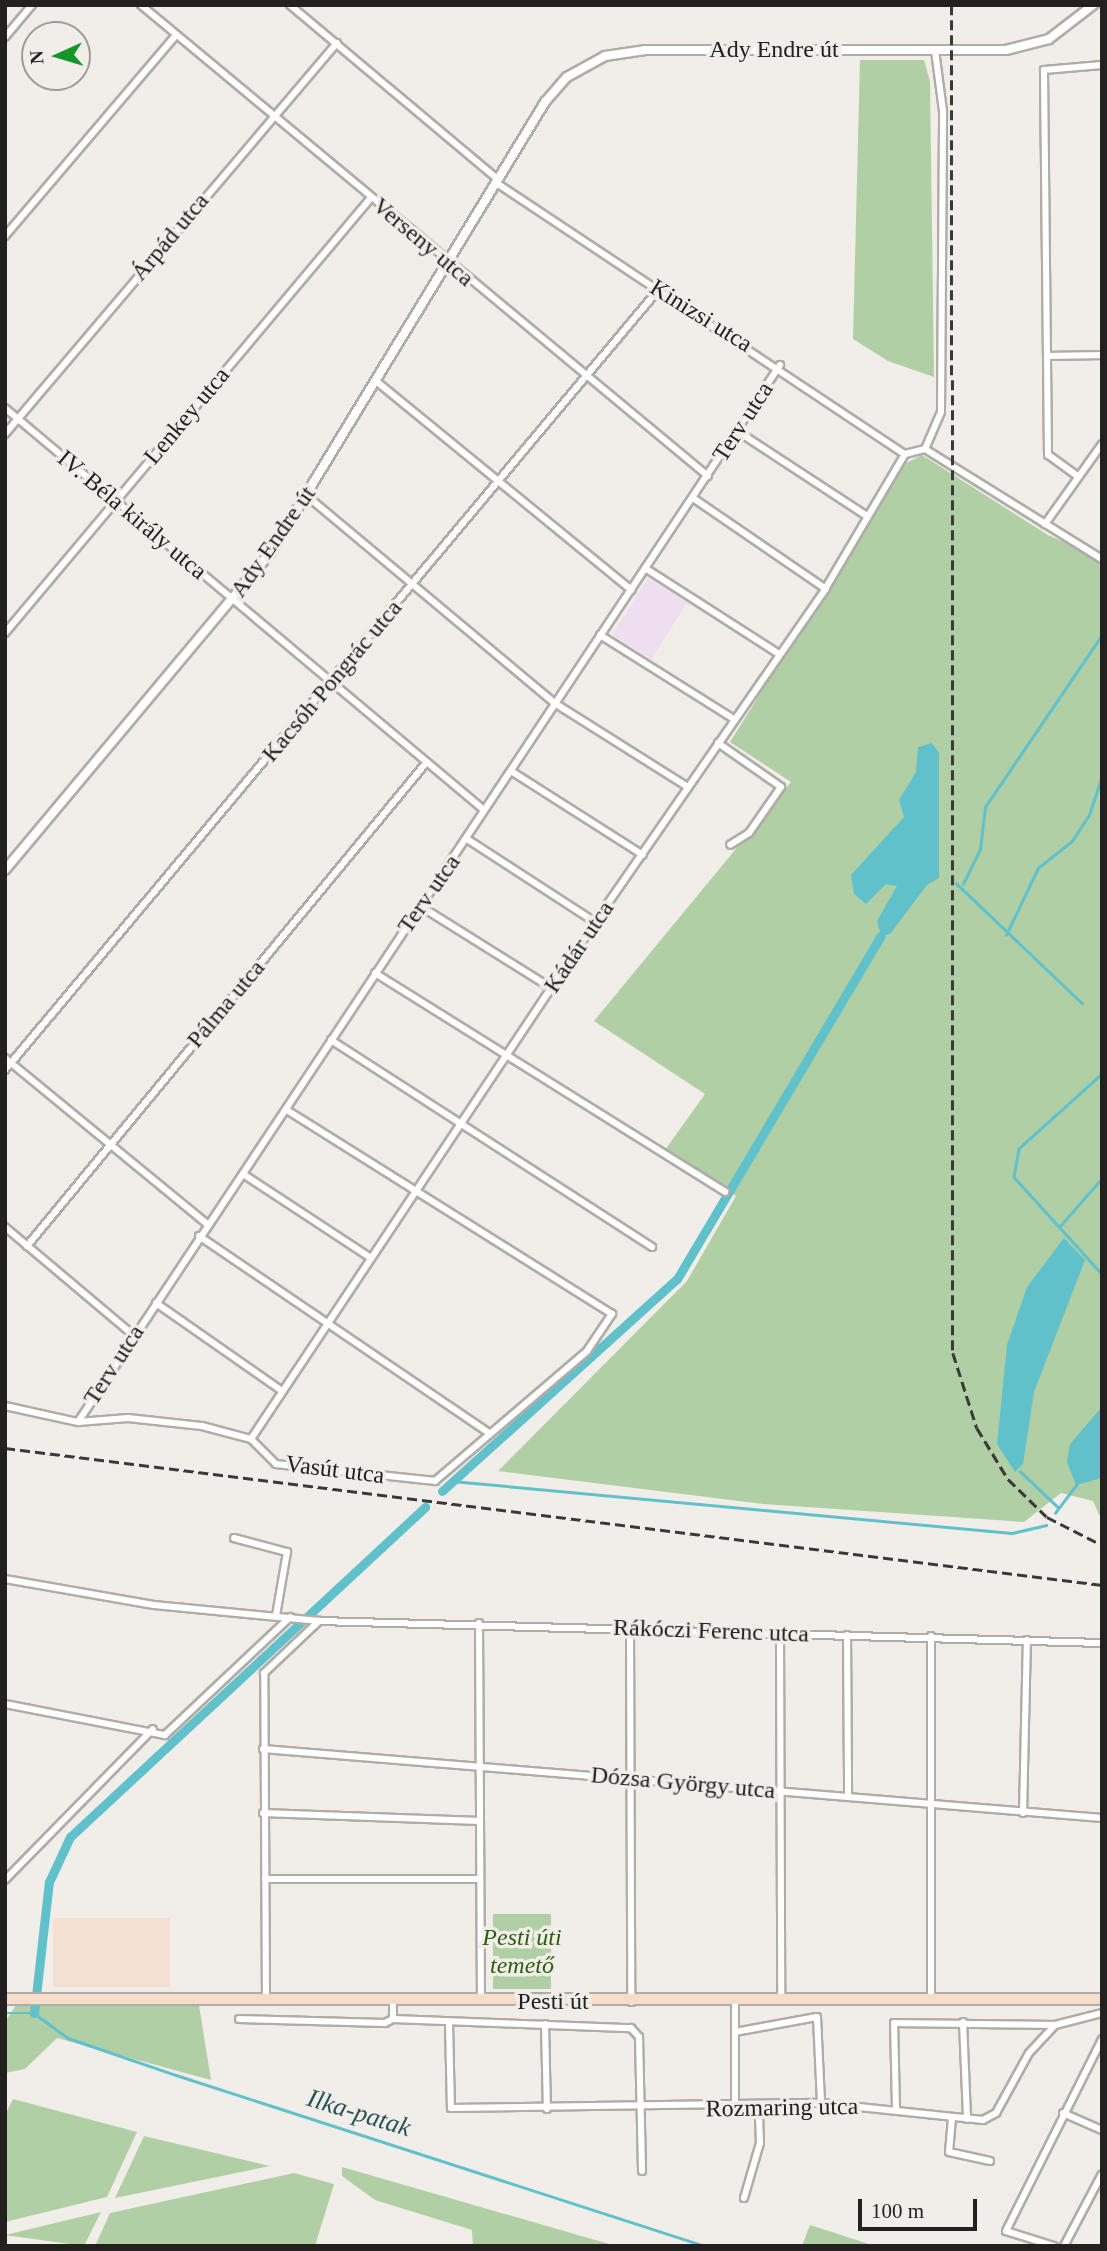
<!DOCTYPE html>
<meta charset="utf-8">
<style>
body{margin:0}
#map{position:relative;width:1107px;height:2251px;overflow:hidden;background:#f1eee9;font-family:Georgia,serif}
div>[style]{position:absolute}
.commercial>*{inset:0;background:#f4e0d1;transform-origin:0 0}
.education>*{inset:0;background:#efdef0;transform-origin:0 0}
.green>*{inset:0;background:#b0cfa5;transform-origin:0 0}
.water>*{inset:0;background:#60c1cb}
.stream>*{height:2.5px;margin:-1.25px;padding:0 1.25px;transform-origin:1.25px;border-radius:1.25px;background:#60c1cb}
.canal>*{height:9px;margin:-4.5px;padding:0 4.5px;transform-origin:4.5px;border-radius:4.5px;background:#60c1cb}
.roads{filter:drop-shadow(2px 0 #b0ada8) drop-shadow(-2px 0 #b0ada8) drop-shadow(0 2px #b0ada8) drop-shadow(0 -2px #b0ada8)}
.minor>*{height:6px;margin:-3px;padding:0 3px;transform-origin:3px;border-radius:3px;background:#fff}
.tertiary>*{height:8px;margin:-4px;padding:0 4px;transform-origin:4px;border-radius:4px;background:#fff}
.primary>*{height:10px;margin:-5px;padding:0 5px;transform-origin:5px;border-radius:5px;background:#f8dcca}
.rail>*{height:2.5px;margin-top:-1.25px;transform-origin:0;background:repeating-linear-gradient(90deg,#3a3937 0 10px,transparent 0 15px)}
span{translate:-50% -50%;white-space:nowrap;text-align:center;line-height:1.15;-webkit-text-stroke:7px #f1eee9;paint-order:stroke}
.street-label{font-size:24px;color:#22211f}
.park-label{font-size:24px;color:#2a5e0c;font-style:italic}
.water-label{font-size:26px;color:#275357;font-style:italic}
.frame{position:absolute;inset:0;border:7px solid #22211f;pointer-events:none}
.north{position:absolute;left:21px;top:21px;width:70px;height:70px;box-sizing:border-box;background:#f1eee9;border:2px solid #9e9c98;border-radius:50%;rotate:266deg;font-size:19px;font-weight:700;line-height:28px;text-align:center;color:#22211f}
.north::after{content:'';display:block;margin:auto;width:24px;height:32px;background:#159629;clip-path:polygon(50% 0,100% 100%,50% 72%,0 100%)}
.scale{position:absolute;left:858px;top:2199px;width:119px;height:32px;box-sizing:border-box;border:4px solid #22211f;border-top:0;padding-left:9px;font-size:21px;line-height:24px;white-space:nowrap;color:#22211f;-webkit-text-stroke:5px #f1eee9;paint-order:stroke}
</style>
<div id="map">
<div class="commercial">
<i style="left:53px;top:1918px;width:117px;height:69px"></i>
</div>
<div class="education">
<i style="left:648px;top:578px;width:46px;height:67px;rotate:32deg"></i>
</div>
<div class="green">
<i style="clip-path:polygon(860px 60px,924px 60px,930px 81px,934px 377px,888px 361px,853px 339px)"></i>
<i style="clip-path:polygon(922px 455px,1048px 535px,1102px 559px,1102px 1521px,1093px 1501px,1061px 1493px,1024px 1522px,763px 1504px,498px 1471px,687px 1281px,736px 1196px,665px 1150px,705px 1094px,594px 1021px,791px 782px,730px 742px,904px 464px)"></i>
<i style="left:493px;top:1914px;width:58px;height:75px"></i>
<i style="clip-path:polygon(16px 2005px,199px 2005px,211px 2080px,57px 2038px,25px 2069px,5px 2073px,5px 2022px)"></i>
<i style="clip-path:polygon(13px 2099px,137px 2132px,107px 2197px,5px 2222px,5px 2115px)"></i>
<i style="clip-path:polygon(144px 2136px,270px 2166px,115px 2198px)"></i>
<i style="clip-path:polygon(342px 2167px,616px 2246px,473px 2246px,472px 2230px,375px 2200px,342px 2176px)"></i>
<i style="clip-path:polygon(294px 2173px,334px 2184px,315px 2246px,95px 2246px,110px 2213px)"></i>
<i style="clip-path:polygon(101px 2212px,84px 2246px,5px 2235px)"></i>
<i style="clip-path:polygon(810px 2225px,835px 2233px,875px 2246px,802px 2246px)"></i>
</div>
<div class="water">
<i style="clip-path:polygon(932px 743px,939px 753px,939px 878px,927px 885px,890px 934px,881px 936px,877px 921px,897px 886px,886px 884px,866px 904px,854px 894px,851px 875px,904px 817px,899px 800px,916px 772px,918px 747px)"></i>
<i style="clip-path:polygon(1064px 1238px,1085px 1260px,1034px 1392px,1023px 1464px,1015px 1472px,997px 1444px,1007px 1345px,1027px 1287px)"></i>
<i style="clip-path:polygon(1102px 1407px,1102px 1478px,1076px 1485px,1067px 1462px,1070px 1444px)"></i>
</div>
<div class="stream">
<i style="left:956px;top:883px;width:174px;rotate:43.6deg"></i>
<i style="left:963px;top:884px;width:39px;rotate:-64deg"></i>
<i style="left:980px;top:849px;width:42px;rotate:-83.2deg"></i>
<i style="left:985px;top:807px;width:208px;rotate:-55.8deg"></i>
<i style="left:1006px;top:935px;width:74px;rotate:-64.5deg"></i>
<i style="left:1038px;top:868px;width:43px;rotate:-38.5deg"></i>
<i style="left:1072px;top:841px;width:31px;rotate:-57deg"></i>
<i style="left:1089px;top:815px;width:41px;rotate:-71.6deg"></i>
<i style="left:1102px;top:1074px;width:112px;rotate:137.9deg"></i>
<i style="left:1019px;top:1149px;width:28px;rotate:100deg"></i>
<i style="left:1014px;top:1177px;width:131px;rotate:47.8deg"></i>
<i style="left:1060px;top:1226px;width:64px;rotate:-48.8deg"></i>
<i style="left:1020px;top:1471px;width:52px;rotate:43.5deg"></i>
<i style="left:452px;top:1481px;width:562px;rotate:5.31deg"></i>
<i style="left:1012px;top:1533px;width:35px;rotate:-13deg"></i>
<i style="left:1055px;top:1513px;width:36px;rotate:-53deg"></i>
<i style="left:5px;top:2013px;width:29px"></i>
<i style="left:34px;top:2013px;width:42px;rotate:36.3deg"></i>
<i style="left:68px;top:2038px;width:114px;rotate:18.9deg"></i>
<i style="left:176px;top:2075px;width:556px;rotate:17.91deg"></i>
</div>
<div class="canal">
<i style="left:442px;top:1491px;width:316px;rotate:-42.1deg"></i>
<i style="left:677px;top:1279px;width:399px;rotate:-59.3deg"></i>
<i style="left:34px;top:2013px;width:132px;rotate:-83.5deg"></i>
<i style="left:49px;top:1882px;width:50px;rotate:-65deg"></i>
<i style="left:70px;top:1837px;width:485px;rotate:-42.9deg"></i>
</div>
<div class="roads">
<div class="minor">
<i style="left:141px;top:5px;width:737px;rotate:39.72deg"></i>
<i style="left:290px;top:5px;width:270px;rotate:40deg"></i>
<i style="left:5px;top:37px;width:42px;rotate:-49.8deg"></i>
<i style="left:495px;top:182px;width:492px;rotate:33.6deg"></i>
<i style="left:5px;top:236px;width:264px;rotate:-49.6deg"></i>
<i style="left:1047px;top:356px;width:55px;rotate:-1deg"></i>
<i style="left:376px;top:381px;width:330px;rotate:39.3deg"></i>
<i style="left:5px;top:408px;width:625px;rotate:40.01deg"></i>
<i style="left:737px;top:431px;width:155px;rotate:33.2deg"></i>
<i style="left:5px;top:434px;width:513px;rotate:-49.67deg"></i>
<i style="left:925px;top:449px;width:40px;rotate:-66.6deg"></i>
<i style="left:941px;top:412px;width:301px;rotate:-89.6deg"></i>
<i style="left:943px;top:111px;width:62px;rotate:-97.5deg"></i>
<i style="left:905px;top:454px;width:21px;rotate:-14deg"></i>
<i style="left:925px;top:449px;width:208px;rotate:31.9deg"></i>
<i style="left:1076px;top:475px;width:34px;rotate:-144deg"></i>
<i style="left:1048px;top:455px;width:385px;rotate:-90.6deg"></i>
<i style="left:1044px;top:70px;width:58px;rotate:-4.9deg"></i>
<i style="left:307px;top:496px;width:324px;rotate:39.9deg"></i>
<i style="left:556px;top:704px;width:156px;rotate:32.2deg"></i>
<i style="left:693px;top:498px;width:161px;rotate:34.4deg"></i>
<i style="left:1045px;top:524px;width:98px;rotate:-54.5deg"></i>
<i style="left:645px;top:568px;width:159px;rotate:32.7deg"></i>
<i style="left:5px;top:633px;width:567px;rotate:-49.94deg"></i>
<i style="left:600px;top:635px;width:158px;rotate:32.1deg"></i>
<i style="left:718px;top:743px;width:77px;rotate:34.9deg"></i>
<i style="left:781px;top:787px;width:56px;rotate:124.8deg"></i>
<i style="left:749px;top:833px;width:22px;rotate:148deg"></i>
<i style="left:511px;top:771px;width:156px;rotate:32.5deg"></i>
<i style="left:467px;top:839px;width:153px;rotate:33deg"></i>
<i style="left:420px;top:906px;width:155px;rotate:32deg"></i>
<i style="left:375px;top:973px;width:413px;rotate:32deg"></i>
<i style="left:331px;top:1040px;width:382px;rotate:32.8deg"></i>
<i style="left:5px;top:1058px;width:261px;rotate:39.4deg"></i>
<i style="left:5px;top:1070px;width:1017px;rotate:-50.06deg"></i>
<i style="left:243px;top:1174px;width:153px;rotate:33.3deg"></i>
<i style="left:5px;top:1227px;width:166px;rotate:40.1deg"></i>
<i style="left:199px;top:1236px;width:352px;rotate:34.2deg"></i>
<i style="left:27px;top:1246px;width:626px;rotate:-50.44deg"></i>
<i style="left:156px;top:1303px;width:154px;rotate:34.9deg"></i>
<i style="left:5px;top:1406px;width:75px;rotate:12.4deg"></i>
<i style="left:78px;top:1422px;width:50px;rotate:-4.6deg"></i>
<i style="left:128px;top:1418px;width:74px;rotate:6.2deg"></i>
<i style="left:202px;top:1426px;width:51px;rotate:14.9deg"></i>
<i style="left:251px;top:1439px;width:35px;rotate:45deg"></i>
<i style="left:276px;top:1464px;width:160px;rotate:6.1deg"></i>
<i style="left:435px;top:1481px;width:200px;rotate:-40.5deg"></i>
<i style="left:587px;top:1351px;width:45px;rotate:-56deg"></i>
<i style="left:612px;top:1314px;width:384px;rotate:-147.9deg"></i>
<i style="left:78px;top:1422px;width:1269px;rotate:-56.41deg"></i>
<i style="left:251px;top:1439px;width:621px;rotate:-56.36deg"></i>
<i style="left:595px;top:922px;width:402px;rotate:-55.3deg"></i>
<i style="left:824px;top:591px;width:159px;rotate:-59.4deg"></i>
<i style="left:234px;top:1538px;width:55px;rotate:14.8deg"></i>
<i style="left:287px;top:1552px;width:65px;rotate:99.8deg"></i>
<i style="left:5px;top:1579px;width:151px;rotate:9.9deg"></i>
<i style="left:154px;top:1605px;width:166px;rotate:5.5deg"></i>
<i style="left:319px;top:1621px;width:783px;rotate:1.61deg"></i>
<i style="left:479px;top:1623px;width:377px;rotate:89.7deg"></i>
<i style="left:630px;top:1629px;width:373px;rotate:89.8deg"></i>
<i style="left:780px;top:1634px;width:366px;rotate:89.8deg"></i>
<i style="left:847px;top:1635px;width:161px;rotate:89.6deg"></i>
<i style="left:931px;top:1636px;width:363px;rotate:90deg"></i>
<i style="left:5px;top:1704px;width:163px;rotate:11deg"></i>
<i style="left:165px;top:1735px;width:172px;rotate:-43.3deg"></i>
<i style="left:263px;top:1749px;width:842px;rotate:4.7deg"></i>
<i style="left:263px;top:1813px;width:217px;rotate:2.1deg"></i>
<i style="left:1023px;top:1813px;width:173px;rotate:-88.7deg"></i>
<i style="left:265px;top:1879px;width:215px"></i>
<i style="left:5px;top:1880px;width:211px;rotate:-45.6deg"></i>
<i style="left:266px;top:2001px;width:328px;rotate:-90.3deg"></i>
<i style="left:264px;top:1673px;width:76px;rotate:-43.4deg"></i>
<i style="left:239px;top:2019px;width:146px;rotate:1.6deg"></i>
<i style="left:385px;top:2023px;width:9px;rotate:-27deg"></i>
<i style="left:393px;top:2019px;width:18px;rotate:-90deg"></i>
<i style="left:393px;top:2019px;width:238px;rotate:2.2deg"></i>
<i style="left:631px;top:2028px;width:12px;rotate:48deg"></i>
<i style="left:639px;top:2037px;width:134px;rotate:88.7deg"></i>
<i style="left:963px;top:2022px;width:97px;rotate:87.6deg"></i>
<i style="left:449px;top:2023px;width:85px;rotate:88.7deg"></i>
<i style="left:451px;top:2108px;width:370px;rotate:-0.8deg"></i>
<i style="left:821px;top:2103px;width:163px;rotate:6deg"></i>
<i style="left:983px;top:2120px;width:15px;rotate:-28deg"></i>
<i style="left:996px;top:2113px;width:68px;rotate:-61.2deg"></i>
<i style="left:1029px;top:2053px;width:38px;rotate:-47deg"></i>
<i style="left:1055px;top:2025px;width:49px;rotate:-14.3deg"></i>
<i style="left:545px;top:2024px;width:85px;rotate:88.7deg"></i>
<i style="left:735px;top:2032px;width:83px;rotate:-10.4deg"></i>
<i style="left:817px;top:2017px;width:86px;rotate:87.3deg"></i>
<i style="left:735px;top:2107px;width:107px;rotate:-90deg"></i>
<i style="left:896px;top:2109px;width:86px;rotate:-91.3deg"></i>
<i style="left:894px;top:2023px;width:161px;rotate:0.7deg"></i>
<i style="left:1063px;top:2113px;width:43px;rotate:23.6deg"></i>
<i style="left:952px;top:2118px;width:34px;rotate:95deg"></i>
<i style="left:949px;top:2152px;width:42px;rotate:12.4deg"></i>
<i style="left:744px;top:2198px;width:57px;rotate:-73.8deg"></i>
<i style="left:760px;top:2143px;width:36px;rotate:-92deg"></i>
<i style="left:1054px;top:2246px;width:50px;rotate:-162.6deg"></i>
<i style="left:1006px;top:2231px;width:215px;rotate:-63.4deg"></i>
<i style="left:1064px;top:2246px;width:81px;rotate:-62.2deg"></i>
</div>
<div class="tertiary">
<i style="left:5px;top:870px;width:415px;rotate:-50.1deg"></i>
<i style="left:271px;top:552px;width:527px;rotate:-58.66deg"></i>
<i style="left:545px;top:102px;width:33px;rotate:-49deg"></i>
<i style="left:567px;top:77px;width:43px;rotate:-28.9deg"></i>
<i style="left:605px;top:56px;width:41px;rotate:-8.3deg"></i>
<i style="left:646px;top:50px;width:360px"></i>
<i style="left:1006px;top:50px;width:44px;rotate:-14.3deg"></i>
<i style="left:1049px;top:39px;width:56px;rotate:-37.7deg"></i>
</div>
<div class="primary">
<i style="left:5px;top:1999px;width:1097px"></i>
</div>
</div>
<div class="rail">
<i style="left:952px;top:5px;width:1348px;rotate:89.96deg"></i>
<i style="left:953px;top:1353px;width:79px;rotate:72.3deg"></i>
<i style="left:977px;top:1428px;width:60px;rotate:58.7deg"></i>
<i style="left:1008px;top:1479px;width:54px;rotate:44.3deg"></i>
<i style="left:1047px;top:1517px;width:62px;rotate:27deg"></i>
<i style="left:5px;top:1448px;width:1106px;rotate:7.12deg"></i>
</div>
<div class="street-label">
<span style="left:774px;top:50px">Ady Endre út</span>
<span style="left:170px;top:237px;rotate:-50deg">Árpád utca</span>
<span style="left:423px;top:242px;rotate:40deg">Verseny utca</span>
<span style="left:701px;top:316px;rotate:32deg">Kinizsi utca</span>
<span style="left:187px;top:416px;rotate:-50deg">Lenkey utca</span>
<span style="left:743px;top:422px;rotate:-57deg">Terv utca</span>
<span style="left:132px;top:515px;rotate:40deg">IV. Béla király utca</span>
<span style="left:273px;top:542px;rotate:-55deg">Ady Endre út</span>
<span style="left:332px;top:681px;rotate:-50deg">Kacsóh Pongrác utca</span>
<span style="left:429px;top:894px;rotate:-55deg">Terv utca</span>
<span style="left:579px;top:947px;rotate:-56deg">Kádár utca</span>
<span style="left:226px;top:1004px;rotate:-50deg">Pálma utca</span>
<span style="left:114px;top:1365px;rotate:-57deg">Terv utca</span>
<span style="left:335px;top:1470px;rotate:7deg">Vasút utca</span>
<span style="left:711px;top:1631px;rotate:2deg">Rákóczi Ferenc utca</span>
<span style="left:683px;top:1783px;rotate:5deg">Dózsa György utca</span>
<span style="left:553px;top:2002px">Pesti út</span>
<span style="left:782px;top:2108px;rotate:-1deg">Rozmaring utca</span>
</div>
<div class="park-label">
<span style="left:522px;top:1952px">Pesti úti<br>temető</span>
</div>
<div class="water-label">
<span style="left:359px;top:2113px;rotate:17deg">Ilka-patak</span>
</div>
<div class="frame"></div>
<div class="north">N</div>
<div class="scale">100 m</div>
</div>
